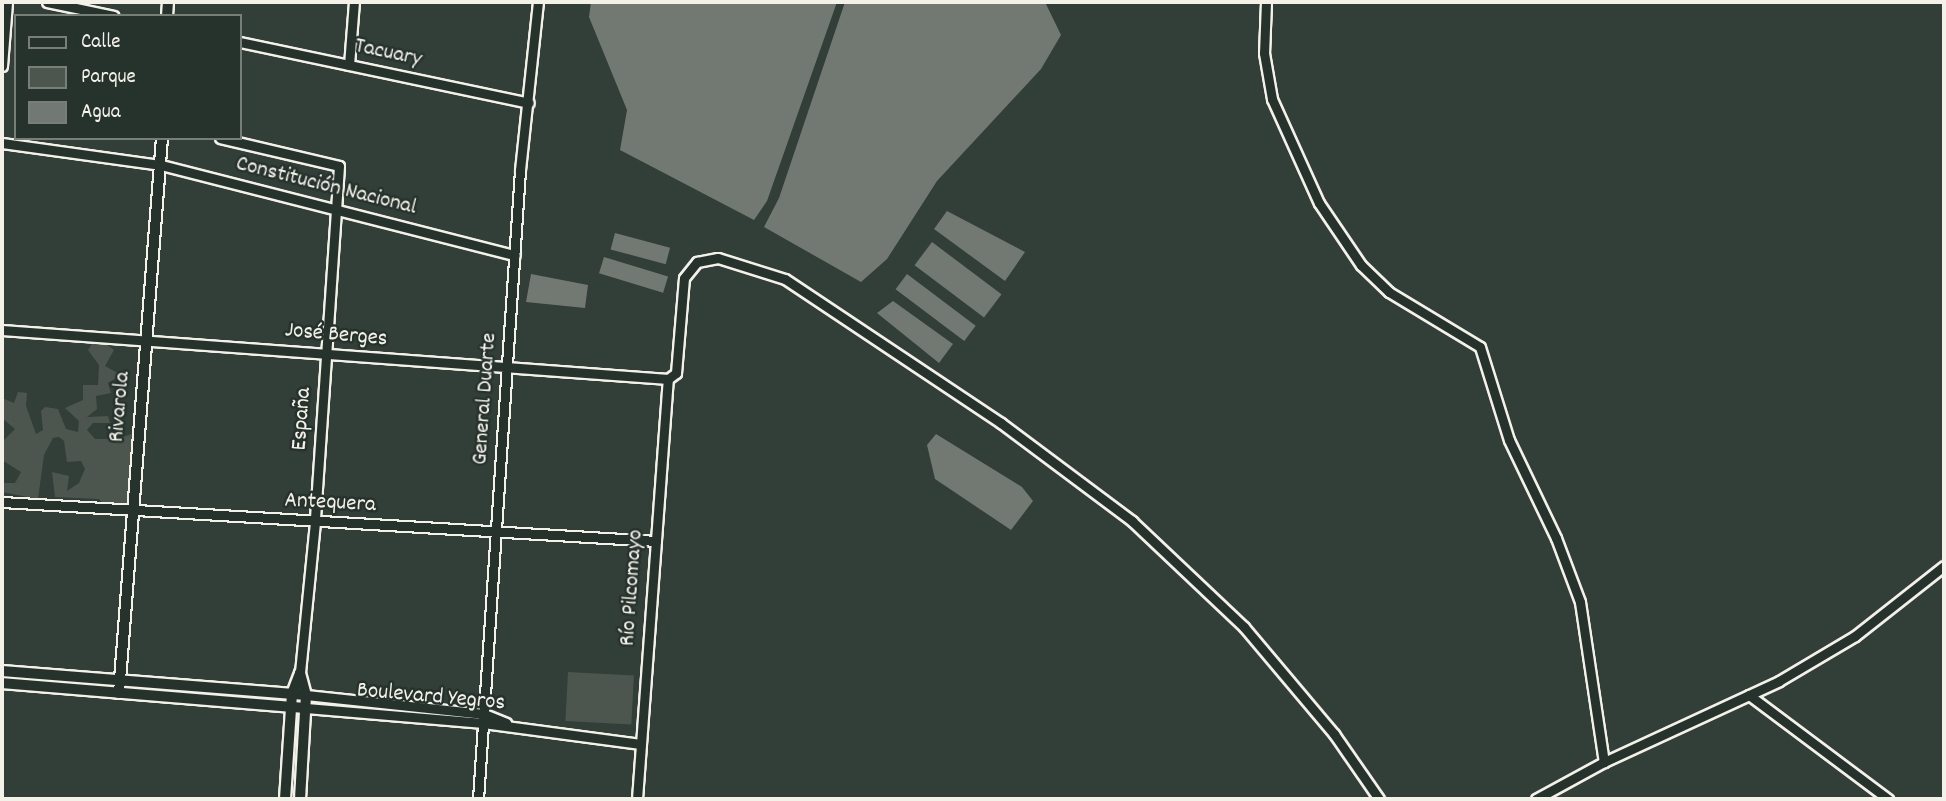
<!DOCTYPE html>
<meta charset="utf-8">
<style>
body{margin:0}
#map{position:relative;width:1946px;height:801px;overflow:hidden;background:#323e38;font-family:Dekko,sans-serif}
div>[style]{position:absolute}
.green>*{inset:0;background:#4c564f;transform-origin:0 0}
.water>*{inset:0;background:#727972;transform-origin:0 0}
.roads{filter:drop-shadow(2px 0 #f4f1e8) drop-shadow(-2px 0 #f4f1e8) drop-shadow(0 2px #f4f1e8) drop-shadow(0 -2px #f4f1e8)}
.minor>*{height:9px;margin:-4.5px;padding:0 4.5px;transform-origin:4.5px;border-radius:4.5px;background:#26332d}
.tertiary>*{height:10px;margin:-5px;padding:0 5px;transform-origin:5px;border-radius:5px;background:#26332d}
span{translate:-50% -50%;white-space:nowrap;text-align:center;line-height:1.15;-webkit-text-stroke:5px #26332d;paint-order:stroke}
.street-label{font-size:23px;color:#f4f1e8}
.frame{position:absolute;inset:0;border:4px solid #f4f1e8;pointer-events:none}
.legend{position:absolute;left:14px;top:14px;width:228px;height:126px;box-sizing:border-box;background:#26332d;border:2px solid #787f78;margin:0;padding:9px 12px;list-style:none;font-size:21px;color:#f4f1e8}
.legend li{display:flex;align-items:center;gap:14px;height:35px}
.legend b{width:35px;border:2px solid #787f78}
</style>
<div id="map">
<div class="green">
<i style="clip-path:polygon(105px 343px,114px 350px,105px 366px,121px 375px,108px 383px,111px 393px,96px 396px,97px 409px,87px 417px,108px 416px,110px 423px,93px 423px,87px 430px,95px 439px,107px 439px,115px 422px,118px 439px,134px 433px,130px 507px,103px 504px,99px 499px,55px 497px,52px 472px,69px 476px,67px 491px,79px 483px,85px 469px,81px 461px,67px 462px,64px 441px,59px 437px,53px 438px,44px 455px,38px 499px,2px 492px,2px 483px,15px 483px,21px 472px,2px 460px,2px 442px,15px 429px,2px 418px,2px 398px,14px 403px,18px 392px,27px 393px,26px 406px,36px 434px,43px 430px,41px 411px,45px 407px,58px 409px,66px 429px,78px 432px,79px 421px,65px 408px,83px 400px,83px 385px,98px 385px,99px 365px,88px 350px,93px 342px)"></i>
<i style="left:568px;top:672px;width:66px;height:49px;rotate:3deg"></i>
</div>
<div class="water">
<i style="clip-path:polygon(591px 2px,837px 2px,767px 201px,754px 220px,620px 150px,627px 110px,589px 17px)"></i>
<i style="clip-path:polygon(845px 2px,1045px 2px,1061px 35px,1041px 69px,937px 181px,887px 259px,861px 282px,764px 227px,779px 198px)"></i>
<i style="clip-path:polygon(947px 211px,1025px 252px,1005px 281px,934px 229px)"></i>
<i style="left:615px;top:233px;width:57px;height:17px;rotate:15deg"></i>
<i style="left:932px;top:242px;width:87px;height:29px;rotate:37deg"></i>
<i style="left:604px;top:257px;width:67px;height:17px;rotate:17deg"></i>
<i style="clip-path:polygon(531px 274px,588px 285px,585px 308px,526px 302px)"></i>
<i style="left:907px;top:274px;width:86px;height:19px;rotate:37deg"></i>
<i style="clip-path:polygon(893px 301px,953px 344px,939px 363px,877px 313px)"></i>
<i style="clip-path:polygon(936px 434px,1022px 487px,1033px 501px,1011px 530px,935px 479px,927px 445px)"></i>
</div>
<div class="roads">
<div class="minor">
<i style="left:47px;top:2px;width:68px;rotate:11.8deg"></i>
<i style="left:1266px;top:2px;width:51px;rotate:92.2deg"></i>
<i style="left:1264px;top:53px;width:47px;rotate:80.1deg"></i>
<i style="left:1272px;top:99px;width:114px;rotate:65.7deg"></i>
<i style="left:1319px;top:203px;width:75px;rotate:55.9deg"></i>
<i style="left:1361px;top:265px;width:39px;rotate:44deg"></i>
<i style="left:1389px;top:292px;width:106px;rotate:31.1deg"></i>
<i style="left:1480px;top:347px;width:97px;rotate:72.7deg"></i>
<i style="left:1509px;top:440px;width:109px;rotate:64.4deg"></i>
<i style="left:1556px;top:538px;width:68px;rotate:69.4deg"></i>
<i style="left:1580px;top:602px;width:162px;rotate:81.5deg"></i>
<i style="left:240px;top:42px;width:295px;rotate:11.9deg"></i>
<i style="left:349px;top:65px;width:63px;rotate:-85.5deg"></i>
<i style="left:2px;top:66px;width:64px;rotate:-85.5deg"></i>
<i style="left:220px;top:138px;width:122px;rotate:13.2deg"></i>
<i style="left:339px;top:166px;width:357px;rotate:93.9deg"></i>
<i style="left:315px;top:522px;width:152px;rotate:95.7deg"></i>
<i style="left:2px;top:143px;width:161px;rotate:7.9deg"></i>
<i style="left:161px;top:165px;width:365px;rotate:14.3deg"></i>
<i style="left:2px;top:330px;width:668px;rotate:4.21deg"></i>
<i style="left:668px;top:379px;width:10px;rotate:-37deg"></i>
<i style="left:676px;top:373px;width:95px;rotate:-85.2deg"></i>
<i style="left:684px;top:278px;width:21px;rotate:-51deg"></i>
<i style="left:697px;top:262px;width:21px;rotate:-11deg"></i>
<i style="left:718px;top:258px;width:70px;rotate:17.4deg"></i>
<i style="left:785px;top:279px;width:260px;rotate:33.7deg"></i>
<i style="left:1001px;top:423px;width:164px;rotate:36.8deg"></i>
<i style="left:1132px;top:521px;width:154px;rotate:43.4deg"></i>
<i style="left:1244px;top:627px;width:140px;rotate:49.9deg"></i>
<i style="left:1334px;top:734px;width:79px;rotate:55.3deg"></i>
<i style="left:2px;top:502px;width:655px;rotate:3.41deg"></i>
<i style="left:306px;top:695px;width:179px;rotate:6.1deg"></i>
<i style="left:484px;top:714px;width:24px;rotate:22deg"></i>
<i style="left:1749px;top:695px;width:174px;rotate:36.8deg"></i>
<i style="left:306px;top:708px;width:178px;rotate:4.8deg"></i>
<i style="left:483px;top:723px;width:159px;rotate:7.6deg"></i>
<i style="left:478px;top:799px;width:630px;rotate:-86.18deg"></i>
<i style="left:520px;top:170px;width:169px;rotate:-83.9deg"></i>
<i style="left:637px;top:799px;width:421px;rotate:-85.8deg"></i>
<i style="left:1536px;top:799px;width:77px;rotate:-28.6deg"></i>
<i style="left:1604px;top:762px;width:193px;rotate:-24.8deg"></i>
<i style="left:1779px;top:681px;width:88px;rotate:-30.6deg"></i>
<i style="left:1855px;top:636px;width:113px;rotate:-38.2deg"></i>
</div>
<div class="tertiary">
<i style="left:167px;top:16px;width:14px;rotate:-86deg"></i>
<i style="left:2px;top:671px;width:305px;rotate:4.5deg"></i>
<i style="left:300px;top:673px;width:23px;rotate:75deg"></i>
<i style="left:306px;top:695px;width:104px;rotate:93.3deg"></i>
<i style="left:2px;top:683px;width:305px;rotate:4.7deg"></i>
<i style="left:119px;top:693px;width:557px;rotate:-85.57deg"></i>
<i style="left:285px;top:799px;width:105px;rotate:-86.2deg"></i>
<i style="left:292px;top:694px;width:22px;rotate:-69deg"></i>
</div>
</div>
<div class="street-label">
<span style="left:388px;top:54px;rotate:12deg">Tacuary</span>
<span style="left:326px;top:187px;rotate:14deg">Constitución Nacional</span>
<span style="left:336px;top:336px;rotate:5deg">José Berges</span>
<span style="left:486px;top:399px;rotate:-86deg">General Duarte</span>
<span style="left:121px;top:407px;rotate:-85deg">Rivarola</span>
<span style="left:303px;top:419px;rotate:-86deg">España</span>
<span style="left:330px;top:504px;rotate:3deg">Antequera</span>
<span style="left:633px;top:588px;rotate:-86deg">Río Pilcomayo</span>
<span style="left:431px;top:698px;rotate:5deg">Boulevard Yegros</span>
</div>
<div class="frame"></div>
<ul class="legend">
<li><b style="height:9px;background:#26332d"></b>Calle</li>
<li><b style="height:19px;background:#4c564f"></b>Parque</li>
<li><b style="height:19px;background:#727972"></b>Agua</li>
</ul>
</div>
